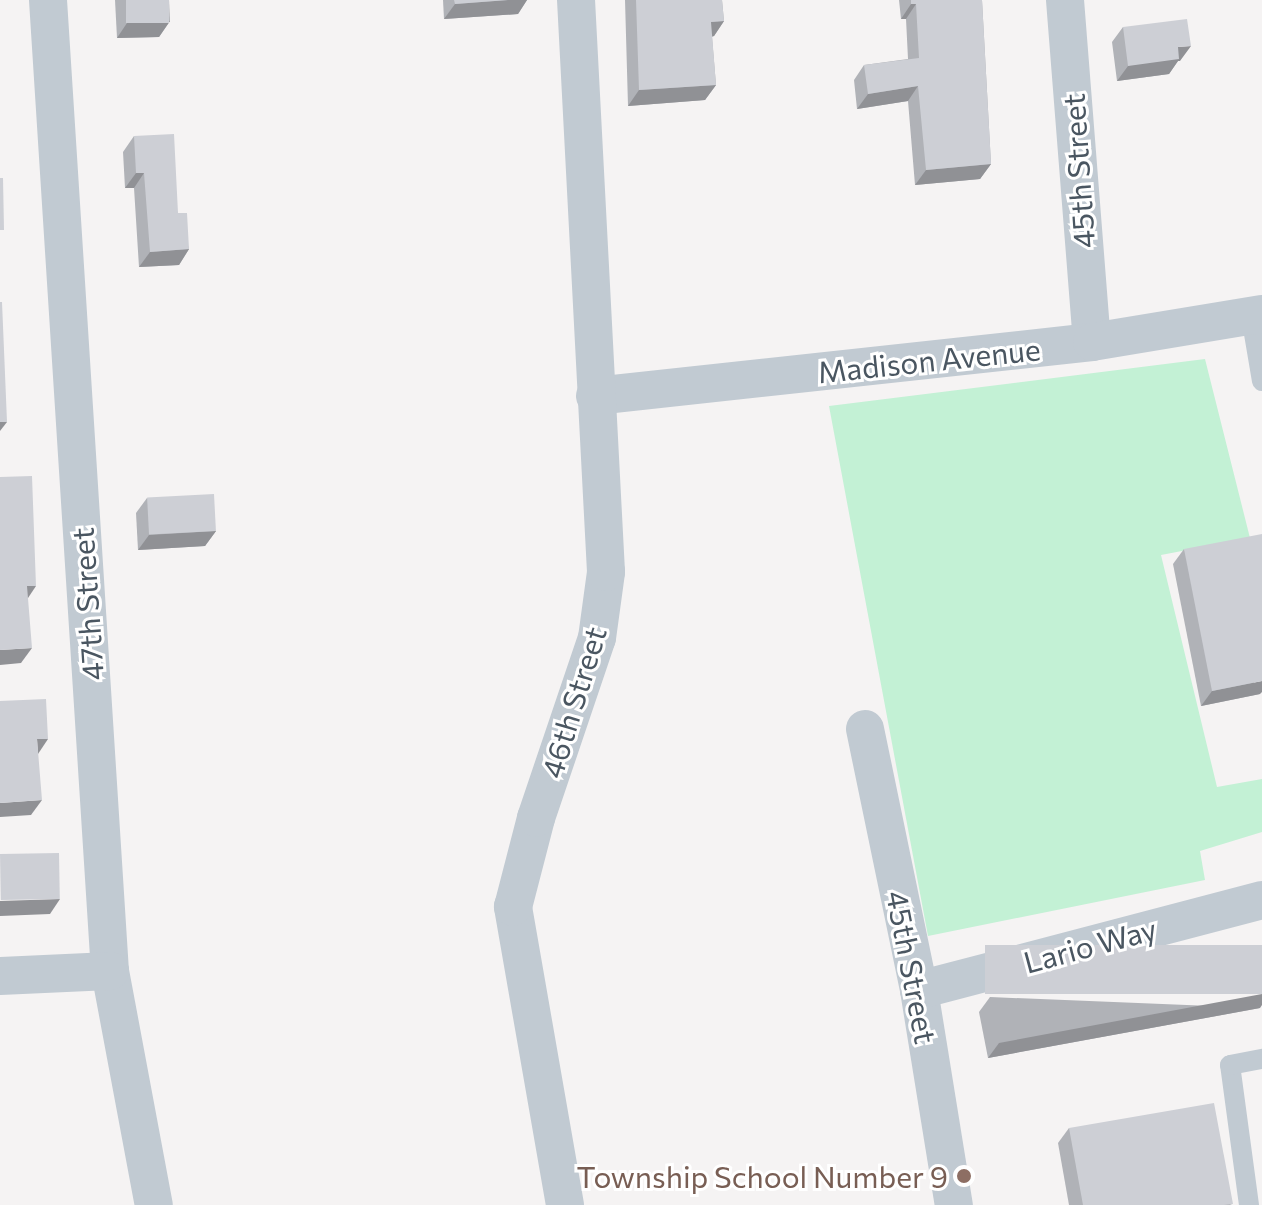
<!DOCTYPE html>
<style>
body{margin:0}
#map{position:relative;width:1262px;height:1205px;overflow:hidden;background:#f5f3f3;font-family:Commissioner,sans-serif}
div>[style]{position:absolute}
.green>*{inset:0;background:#c3f1d5}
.lane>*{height:20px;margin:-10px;padding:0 10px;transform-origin:10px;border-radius:10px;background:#c1cad2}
.street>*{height:38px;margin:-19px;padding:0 19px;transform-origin:19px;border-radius:19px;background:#c1cad2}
.wall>*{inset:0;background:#b0b2b7}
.shaded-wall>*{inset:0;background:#909195}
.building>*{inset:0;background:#cdcfd5;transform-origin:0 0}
.dots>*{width:22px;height:22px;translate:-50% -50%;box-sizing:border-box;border:4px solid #fff;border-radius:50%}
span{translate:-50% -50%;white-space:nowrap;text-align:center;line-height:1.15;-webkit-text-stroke:6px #fff;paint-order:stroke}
.street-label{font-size:30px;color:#4a5661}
.education-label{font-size:30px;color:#785e54}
.right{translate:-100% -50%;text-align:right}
</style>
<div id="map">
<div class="green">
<i style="clip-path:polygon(1205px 359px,1250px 538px,1161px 555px,1217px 787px,1262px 779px,1262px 832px,1200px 851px,1205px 880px,928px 936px,829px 406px)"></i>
</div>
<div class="lane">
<i style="left:1251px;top:316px;width:66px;rotate:80.4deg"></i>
<i style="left:1249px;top:1205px;width:141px;rotate:-97.7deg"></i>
<i style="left:1230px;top:1065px;width:33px;rotate:-11deg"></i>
</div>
<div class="street">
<i style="left:48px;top:0;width:973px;rotate:86.35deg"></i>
<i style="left:110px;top:971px;width:238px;rotate:79.4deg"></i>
<i style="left:1065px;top:0;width:343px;rotate:85.5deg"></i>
<i style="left:595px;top:396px;width:500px;rotate:-6.2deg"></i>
<i style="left:1092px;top:342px;width:172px;rotate:-9.4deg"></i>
<i style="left:865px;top:729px;width:267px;rotate:78.3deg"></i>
<i style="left:919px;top:990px;width:218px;rotate:80.8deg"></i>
<i style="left:0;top:976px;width:110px;rotate:-2.6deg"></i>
<i style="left:919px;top:990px;width:355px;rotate:-14.7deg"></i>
<i style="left:565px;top:1205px;width:303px;rotate:-99.9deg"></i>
<i style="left:513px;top:907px;width:92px;rotate:-75.5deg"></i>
<i style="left:536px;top:818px;width:190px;rotate:-71.3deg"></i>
<i style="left:597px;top:638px;width:67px;rotate:-82.2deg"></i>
<i style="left:606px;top:572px;width:573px;rotate:-93deg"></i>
</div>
<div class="wall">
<i style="clip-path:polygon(115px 0,169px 0,170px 21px,159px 37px,117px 38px)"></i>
<i style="clip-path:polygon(443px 0,527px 0,518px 14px,444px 19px)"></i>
<i style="clip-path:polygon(625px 0,722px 0,724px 21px,714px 36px,712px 37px,716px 85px,705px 100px,628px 106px)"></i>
<i style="clip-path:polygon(899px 0,982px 0,991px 164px,980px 179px,915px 185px,908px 101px,857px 109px,854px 80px,864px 65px,908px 59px,906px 19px,901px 19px)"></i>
<i style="clip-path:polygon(1123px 27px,1180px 61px,1178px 61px,1169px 74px,1117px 81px,1112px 42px)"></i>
<i style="clip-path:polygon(134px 136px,178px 213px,189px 249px,179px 265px,139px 267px,134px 188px,125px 188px,123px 152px)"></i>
<i style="clip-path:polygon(147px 498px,216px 531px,205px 546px,138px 550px,136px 513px)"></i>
<i style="clip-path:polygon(1184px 549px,1260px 694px,1201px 706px,1173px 564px)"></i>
<i style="clip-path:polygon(990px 997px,1260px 1008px,988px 1058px,979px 1012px)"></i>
<i style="clip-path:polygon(1069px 1128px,1232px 1205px,1069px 1205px,1058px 1143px)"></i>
</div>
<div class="shaded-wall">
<i style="clip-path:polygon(508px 0,527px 0,518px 14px,444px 19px,455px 4px)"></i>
<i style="clip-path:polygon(911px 4px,916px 4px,906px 19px,901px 19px)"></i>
<i style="clip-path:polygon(170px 21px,159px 37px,117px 38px,127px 23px)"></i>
<i style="clip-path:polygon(724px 21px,714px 36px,700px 38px,711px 22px)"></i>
<i style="clip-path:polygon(1191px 46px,1180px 61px,1178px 61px,1169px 74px,1117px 81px,1128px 66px,1178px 47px)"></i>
<i style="clip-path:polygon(716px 85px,705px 100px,628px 106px,639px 90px)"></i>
<i style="clip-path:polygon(918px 86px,908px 101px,857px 109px,868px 94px)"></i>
<i style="clip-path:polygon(991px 164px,980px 179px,915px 185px,926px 170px)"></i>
<i style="clip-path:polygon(136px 173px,144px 173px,134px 188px,125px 188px)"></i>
<i style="clip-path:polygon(189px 249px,179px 265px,139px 267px,150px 252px)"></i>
<i style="clip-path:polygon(0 422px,7px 422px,0 431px)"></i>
<i style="clip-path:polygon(216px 531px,205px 546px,138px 550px,149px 535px)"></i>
<i style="clip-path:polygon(27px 586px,36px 586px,26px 601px)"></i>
<i style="clip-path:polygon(32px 648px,21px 663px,0 665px,0 650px)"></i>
<i style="clip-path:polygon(1262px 681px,1262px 692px,1260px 694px,1201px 706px,1212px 691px)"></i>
<i style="clip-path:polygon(37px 739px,48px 739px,38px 754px)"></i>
<i style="clip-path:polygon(42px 800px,31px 815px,0 817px,0 803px)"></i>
<i style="clip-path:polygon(60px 899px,50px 914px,0 916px,0 901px)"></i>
<i style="clip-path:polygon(1262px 994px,1262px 1005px,1260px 1008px,988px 1058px,999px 1043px)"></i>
</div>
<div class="building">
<i style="left:126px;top:0;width:43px;height:23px"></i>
<i style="clip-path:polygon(454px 0,508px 0,455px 4px)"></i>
<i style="clip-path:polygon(636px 0,722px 0,724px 21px,711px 22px,716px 85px,639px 90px)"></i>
<i style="clip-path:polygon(911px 0,982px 0,991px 164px,926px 170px,918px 86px,868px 94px,864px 65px,919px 58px,916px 4px,911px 4px)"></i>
<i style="clip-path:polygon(1187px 19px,1191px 46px,1178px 47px,1179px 59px,1128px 66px,1123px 27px)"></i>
<i style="clip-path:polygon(174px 134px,178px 213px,187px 213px,189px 249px,150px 252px,144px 173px,136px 173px,134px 136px)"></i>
<i style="clip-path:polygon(0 178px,3px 178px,4px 230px,0 230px)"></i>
<i style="clip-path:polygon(0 302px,2px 302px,7px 422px,0 422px)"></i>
<i style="clip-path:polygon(32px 476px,36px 586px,27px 586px,32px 648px,0 650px,0 477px)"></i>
<i style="left:214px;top:494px;width:37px;height:67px;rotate:87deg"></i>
<i style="clip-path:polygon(1262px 534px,1262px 681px,1212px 691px,1184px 549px)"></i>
<i style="clip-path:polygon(46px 699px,48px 739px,37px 739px,42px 800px,0 803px,0 701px)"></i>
<i style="left:59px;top:853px;width:46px;height:59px;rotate:89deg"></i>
<i style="left:1262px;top:945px;width:49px;height:277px;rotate:90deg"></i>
<i style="clip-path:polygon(1214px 1103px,1233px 1204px,1224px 1205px,1083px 1205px,1069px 1128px)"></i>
</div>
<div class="dots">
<i style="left:964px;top:1176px;background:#8d6e63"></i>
</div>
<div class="street-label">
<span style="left:1078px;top:171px;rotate:-94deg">45th Street</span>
<span style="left:929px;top:360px;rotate:-6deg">Madison Avenue</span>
<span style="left:87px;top:604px;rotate:-94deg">47th Street</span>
<span style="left:573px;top:702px;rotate:-73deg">46th Street</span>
<span style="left:1090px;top:945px;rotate:-15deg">Lario Way</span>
<span style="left:912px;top:967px;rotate:79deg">45th Street</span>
</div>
<div class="education-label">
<span class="right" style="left:948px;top:1176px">Township School Number 9</span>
</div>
</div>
